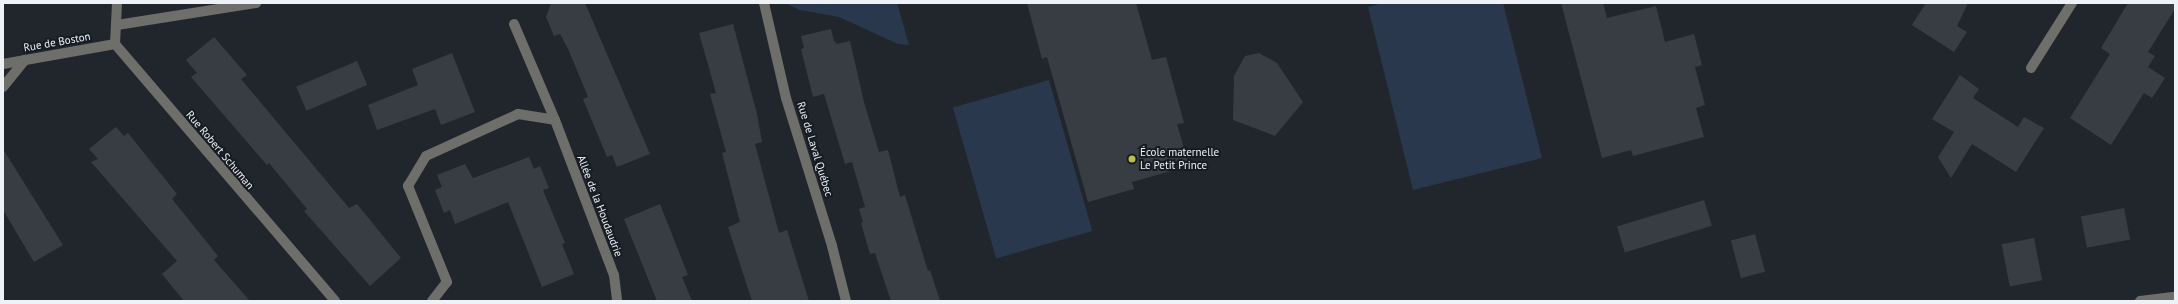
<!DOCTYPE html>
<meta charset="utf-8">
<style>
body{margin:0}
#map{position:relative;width:2178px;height:304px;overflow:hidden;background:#21262c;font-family:"PT Sans",sans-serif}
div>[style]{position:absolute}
.green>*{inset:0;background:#2a384d;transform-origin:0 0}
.building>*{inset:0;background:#383d44;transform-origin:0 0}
.minor>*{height:10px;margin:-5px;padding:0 5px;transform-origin:5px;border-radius:5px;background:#6e6e6a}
.dots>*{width:11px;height:11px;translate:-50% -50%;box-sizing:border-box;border:2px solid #171c23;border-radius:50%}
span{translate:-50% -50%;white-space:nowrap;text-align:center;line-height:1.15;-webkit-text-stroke:4px #171c23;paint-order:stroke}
.street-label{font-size:11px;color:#eef2f6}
.poi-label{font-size:11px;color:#eef2f6}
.left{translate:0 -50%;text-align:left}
.frame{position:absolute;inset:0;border:4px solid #eef2f6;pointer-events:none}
</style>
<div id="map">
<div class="green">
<i style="clip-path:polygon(785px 3px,897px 3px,909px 45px,898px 44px,839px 17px,800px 10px)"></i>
<i style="clip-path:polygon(1383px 3px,1503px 3px,1542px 158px,1413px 190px,1368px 7px)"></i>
<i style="left:1049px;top:80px;width:157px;height:100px;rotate:74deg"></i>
</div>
<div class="building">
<i style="clip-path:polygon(551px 3px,585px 3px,650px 154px,617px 167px,612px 155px,607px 157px,583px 99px,588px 97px,569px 51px,560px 34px,554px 36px,546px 17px)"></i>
<i style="clip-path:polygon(1027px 3px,1136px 3px,1152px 60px,1166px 57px,1184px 123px,1177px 124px,1189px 166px,1132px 182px,1134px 189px,1088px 202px,1047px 57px,1042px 59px)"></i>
<i style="clip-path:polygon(1561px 3px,1603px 3px,1607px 18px,1656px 6px,1665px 42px,1694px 34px,1702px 65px,1695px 67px,1705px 105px,1696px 108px,1704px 137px,1633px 156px,1631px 150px,1602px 158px)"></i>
<i style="clip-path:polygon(1926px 3px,1968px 3px,1957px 26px,1967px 32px,1954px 52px,1912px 25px)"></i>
<i style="clip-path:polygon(2128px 3px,2175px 3px,2175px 9px,2148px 52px,2155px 56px,2148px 67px,2165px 78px,2152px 98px,2144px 93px,2111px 145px,2070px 118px,2110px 54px,2101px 48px)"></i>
<i style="clip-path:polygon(733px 24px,757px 114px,762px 142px,755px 144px,779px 233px,787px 230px,809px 301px,752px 301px,728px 227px,740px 222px,722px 153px,726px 152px,710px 94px,716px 93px,699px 33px)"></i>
<i style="clip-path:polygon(831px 29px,834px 41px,837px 44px,850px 41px,864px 102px,879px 152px,888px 150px,900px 197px,905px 195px,928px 271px,930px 270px,940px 301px,891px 301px,875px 253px,870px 254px,861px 223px,863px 222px,859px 209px,865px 207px,852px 162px,845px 164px,824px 94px,813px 97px,801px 49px,804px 48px,801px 36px)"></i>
<i style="clip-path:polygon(214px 37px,247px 75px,241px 79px,349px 208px,357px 204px,401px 258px,370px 286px,304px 211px,307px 209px,269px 163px,267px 165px,191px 77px,197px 73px,186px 60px)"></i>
<i style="clip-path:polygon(452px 53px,475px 112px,441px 125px,435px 109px,377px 130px,368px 105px,418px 85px,412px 69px)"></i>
<i style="clip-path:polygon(1259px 53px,1277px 63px,1303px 102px,1275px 136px,1233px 120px,1234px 76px,1245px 56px)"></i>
<i style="left:357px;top:61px;width:26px;height:66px;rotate:67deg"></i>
<i style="clip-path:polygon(1960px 75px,1979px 89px,1973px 98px,2018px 127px,2024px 117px,2044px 128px,2016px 172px,1972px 144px,1951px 178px,1938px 157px,1954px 132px,1932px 119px)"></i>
<i style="clip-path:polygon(116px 127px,124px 136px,128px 133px,177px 194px,172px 199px,218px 256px,214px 260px,250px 301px,184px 301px,162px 274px,177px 261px,91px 162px,98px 159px,89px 149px)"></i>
<i style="clip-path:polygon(3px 149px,63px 245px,34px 262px,3px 210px)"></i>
<i style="clip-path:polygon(529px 157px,534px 169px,540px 166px,549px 188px,543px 190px,565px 243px,562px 244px,574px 274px,542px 287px,508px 202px,455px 224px,450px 210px,444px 213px,435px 190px,442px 187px,437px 175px,465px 164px,473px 178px)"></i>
<i style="left:1704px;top:200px;width:27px;height:91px;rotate:73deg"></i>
<i style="clip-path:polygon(660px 204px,688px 275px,682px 277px,692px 301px,657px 301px,624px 219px)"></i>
<i style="left:2124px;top:208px;width:32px;height:44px;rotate:79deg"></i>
<i style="left:1755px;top:234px;width:39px;height:25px;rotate:75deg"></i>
<i style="left:2034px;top:238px;width:43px;height:33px;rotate:79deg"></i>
</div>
<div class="minor">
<i style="left:117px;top:3px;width:41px;rotate:92.8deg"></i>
<i style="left:115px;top:44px;width:338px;rotate:49.4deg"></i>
<i style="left:764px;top:3px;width:98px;rotate:77deg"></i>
<i style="left:786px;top:98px;width:155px;rotate:72.7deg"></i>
<i style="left:832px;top:246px;width:57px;rotate:75.7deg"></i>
<i style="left:514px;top:24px;width:104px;rotate:66.9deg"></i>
<i style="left:117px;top:25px;width:141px;rotate:-9deg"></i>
<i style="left:3px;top:64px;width:114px;rotate:-10.1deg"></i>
<i style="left:2031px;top:68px;width:77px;rotate:-57.8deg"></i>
<i style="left:3px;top:87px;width:35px;rotate:-51deg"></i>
<i style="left:432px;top:301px;width:24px;rotate:-52deg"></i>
<i style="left:447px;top:282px;width:104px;rotate:-112.1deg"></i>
<i style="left:408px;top:186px;width:35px;rotate:-59deg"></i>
<i style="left:426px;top:156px;width:101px;rotate:-24.5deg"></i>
<i style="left:518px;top:114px;width:37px;rotate:9deg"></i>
<i style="left:555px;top:120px;width:166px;rotate:69.2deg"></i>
<i style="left:614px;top:275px;width:26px;rotate:83deg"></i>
<i style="left:2140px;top:301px;width:35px;rotate:-7deg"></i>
</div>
<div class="dots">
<i style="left:1132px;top:159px;background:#bbc045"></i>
</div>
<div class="street-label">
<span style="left:57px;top:42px;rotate:-10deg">Rue de Boston</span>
<span style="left:815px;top:149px;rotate:73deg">Rue de Laval Québec</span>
<span style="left:220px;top:150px;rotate:50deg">Rue Robert Schuman</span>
<span style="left:600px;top:206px;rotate:69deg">Allée de la Houdaudrie</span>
</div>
<div class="poi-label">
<span class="left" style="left:1140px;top:159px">École maternelle<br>Le Petit Prince</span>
</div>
<div class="frame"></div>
</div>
